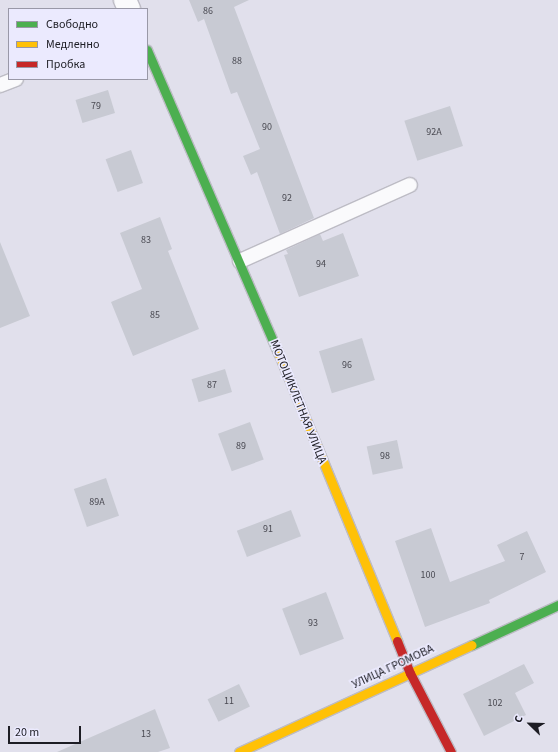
<!DOCTYPE html>
<meta charset="utf-8">
<style>
body{margin:0}
#map{position:relative;width:558px;height:752px;overflow:hidden;background:#e1e0ec;font-family:"Source Sans 3",sans-serif}
div>[style]{position:absolute}
.building>*{inset:0;background:#c8cad3;transform-origin:0 0}
.roads{filter:drop-shadow(1px 0 #bdbcc5) drop-shadow(-1px 0 #bdbcc5) drop-shadow(0 1px #bdbcc5) drop-shadow(0 -1px #bdbcc5)}
.lane>*{height:14px;margin:-7px;padding:0 7px;transform-origin:7px;border-radius:7px;background:#fafafc}
.street>*{height:22px;margin:-11px;padding:0 11px;transform-origin:11px;border-radius:11px;background:#fafafc}
.fast>*{height:9px;margin:-4.5px;padding:0 4.5px;transform-origin:4.5px;border-radius:4.5px;background:#4caf50}
.slow>*{height:9px;margin:-4.5px;padding:0 4.5px;transform-origin:4.5px;border-radius:4.5px;background:#ffc107}
.jam>*{height:9px;margin:-4.5px;padding:0 4.5px;transform-origin:4.5px;border-radius:4.5px;background:#c62828}
span{translate:-50% -50%;white-space:nowrap;text-align:center;line-height:1.15;-webkit-text-stroke:3.5px #ebeafe;paint-order:stroke}
.number-label{font-size:10px;color:#4a4a52}
.number-label span{-webkit-text-stroke-width:0}
.street-label{font-size:12px;color:#1d1d24}
.legend{position:absolute;left:8px;top:8px;width:140px;height:72px;box-sizing:border-box;background:#ebeafe;border:1px solid #9998a7;margin:0;padding:5px 7px;list-style:none;font-size:12px;color:#1d1d24}
.legend li{display:flex;align-items:center;gap:8px;height:20px}
.legend b{width:20px;border:1px solid #9998a7}
.north{position:absolute;left:510px;top:704px;width:40px;height:40px;-webkit-text-stroke:3px #ebeafe;paint-order:stroke;rotate:293deg;font-size:11px;font-weight:700;line-height:16px;text-align:center;color:#1d1d24}
.north::after{content:'';display:block;margin:auto;width:14px;height:18px;background:#1d1d24;clip-path:polygon(50% 0,100% 100%,50% 72%,0 100%)}
.scale{position:absolute;left:8px;top:726px;width:73px;height:18px;box-sizing:border-box;border:2px solid #1d1d24;border-top:0;padding-left:5px;font-size:12px;line-height:14px;white-space:nowrap;color:#1d1d24;-webkit-text-stroke:3px #ebeafe;paint-order:stroke}
</style>
<div id="map">
<div class="building">
<i style="clip-path:polygon(189px 0,249px 0,234px 7px,314px 218px,280px 234px,257px 172px,251px 175px,243px 156px,260px 149px,237px 92px,231px 94px,204px 19px,198px 22px)"></i>
<i style="left:108px;top:90px;width:24px;height:34px;rotate:73deg"></i>
<i style="left:450px;top:106px;width:42px;height:48px;rotate:72deg"></i>
<i style="left:131px;top:150px;width:35px;height:27px;rotate:70deg"></i>
<i style="clip-path:polygon(160px 217px,172px 249px,168px 251px,199px 329px,133px 356px,111px 302px,142px 289px,120px 233px)"></i>
<i style="clip-path:polygon(343px 233px,359px 276px,299px 297px,284px 255px,288px 254px,286px 250px,320px 234px,323px 241px)"></i>
<i style="clip-path:polygon(0 242px,30px 316px,0 328px)"></i>
<i style="left:362px;top:338px;width:44px;height:45px;rotate:73deg"></i>
<i style="left:225px;top:369px;width:24px;height:35px;rotate:73deg"></i>
<i style="left:250px;top:422px;width:40px;height:34px;rotate:70deg"></i>
<i style="left:397px;top:440px;width:29px;height:31px;rotate:78deg"></i>
<i style="left:106px;top:478px;width:40px;height:34px;rotate:71deg"></i>
<i style="left:291px;top:510px;width:28px;height:58px;rotate:69deg"></i>
<i style="clip-path:polygon(431px 528px,450px 582px,505px 561px,497px 545px,527px 531px,546px 572px,489px 600px,490px 603px,425px 627px,395px 541px)"></i>
<i style="left:326px;top:592px;width:50px;height:47px;rotate:69deg"></i>
<i style="clip-path:polygon(524px 664px,534px 683px,515px 693px,526px 715px,484px 736px,463px 694px)"></i>
<i style="left:239px;top:684px;width:25px;height:35px;rotate:64deg"></i>
<i style="clip-path:polygon(155px 709px,170px 748px,158px 752px,57px 752px)"></i>
</div>
<div class="roads">
<div class="lane">
<i style="left:0;top:85px;width:17px;rotate:-21deg"></i>
<i style="left:240px;top:261px;width:186px;rotate:-24.1deg"></i>
</div>
<div class="street">
<i style="left:125px;top:0;width:10px;rotate:66deg"></i>
</div>
<div class="fast">
<i style="left:147px;top:50px;width:329px;rotate:66.6deg"></i>
<i style="left:472px;top:645px;width:95px;rotate:-24.9deg"></i>
</div>
<div class="slow">
<i style="left:278px;top:352px;width:313px;rotate:67.6deg"></i>
<i style="left:239px;top:752px;width:256px;rotate:-24.7deg"></i>
</div>
<div class="jam">
<i style="left:397px;top:641px;width:35px;rotate:68deg"></i>
<i style="left:410px;top:673px;width:89px;rotate:62.6deg"></i>
</div>
</div>
<div class="number-label">
<span style="left:208px;top:12px">86</span>
<span style="left:237px;top:62px">88</span>
<span style="left:96px;top:107px">79</span>
<span style="left:267px;top:128px">90</span>
<span style="left:434px;top:133px">92А</span>
<span style="left:287px;top:199px">92</span>
<span style="left:146px;top:241px">83</span>
<span style="left:321px;top:265px">94</span>
<span style="left:155px;top:316px">85</span>
<span style="left:347px;top:366px">96</span>
<span style="left:212px;top:386px">87</span>
<span style="left:241px;top:447px">89</span>
<span style="left:385px;top:457px">98</span>
<span style="left:97px;top:503px">89А</span>
<span style="left:268px;top:530px">91</span>
<span style="left:522px;top:558px">7</span>
<span style="left:428px;top:576px">100</span>
<span style="left:313px;top:624px">93</span>
<span style="left:229px;top:702px">11</span>
<span style="left:495px;top:704px">102</span>
<span style="left:146px;top:735px">13</span>
</div>
<div class="street-label">
<span style="left:298px;top:402px;rotate:68deg">МОТОЦИКЛЕТНАЯ УЛИЦА</span>
<span style="left:393px;top:667px;rotate:-25deg">УЛИЦА ГРОМОВА</span>
</div>
<ul class="legend">
<li><b style="height:5px;background:#4caf50"></b>Свободно</li>
<li><b style="height:5px;background:#ffc107"></b>Медленно</li>
<li><b style="height:5px;background:#c62828"></b>Пробка</li>
</ul>
<div class="north">С</div>
<div class="scale">20 m</div>
</div>
